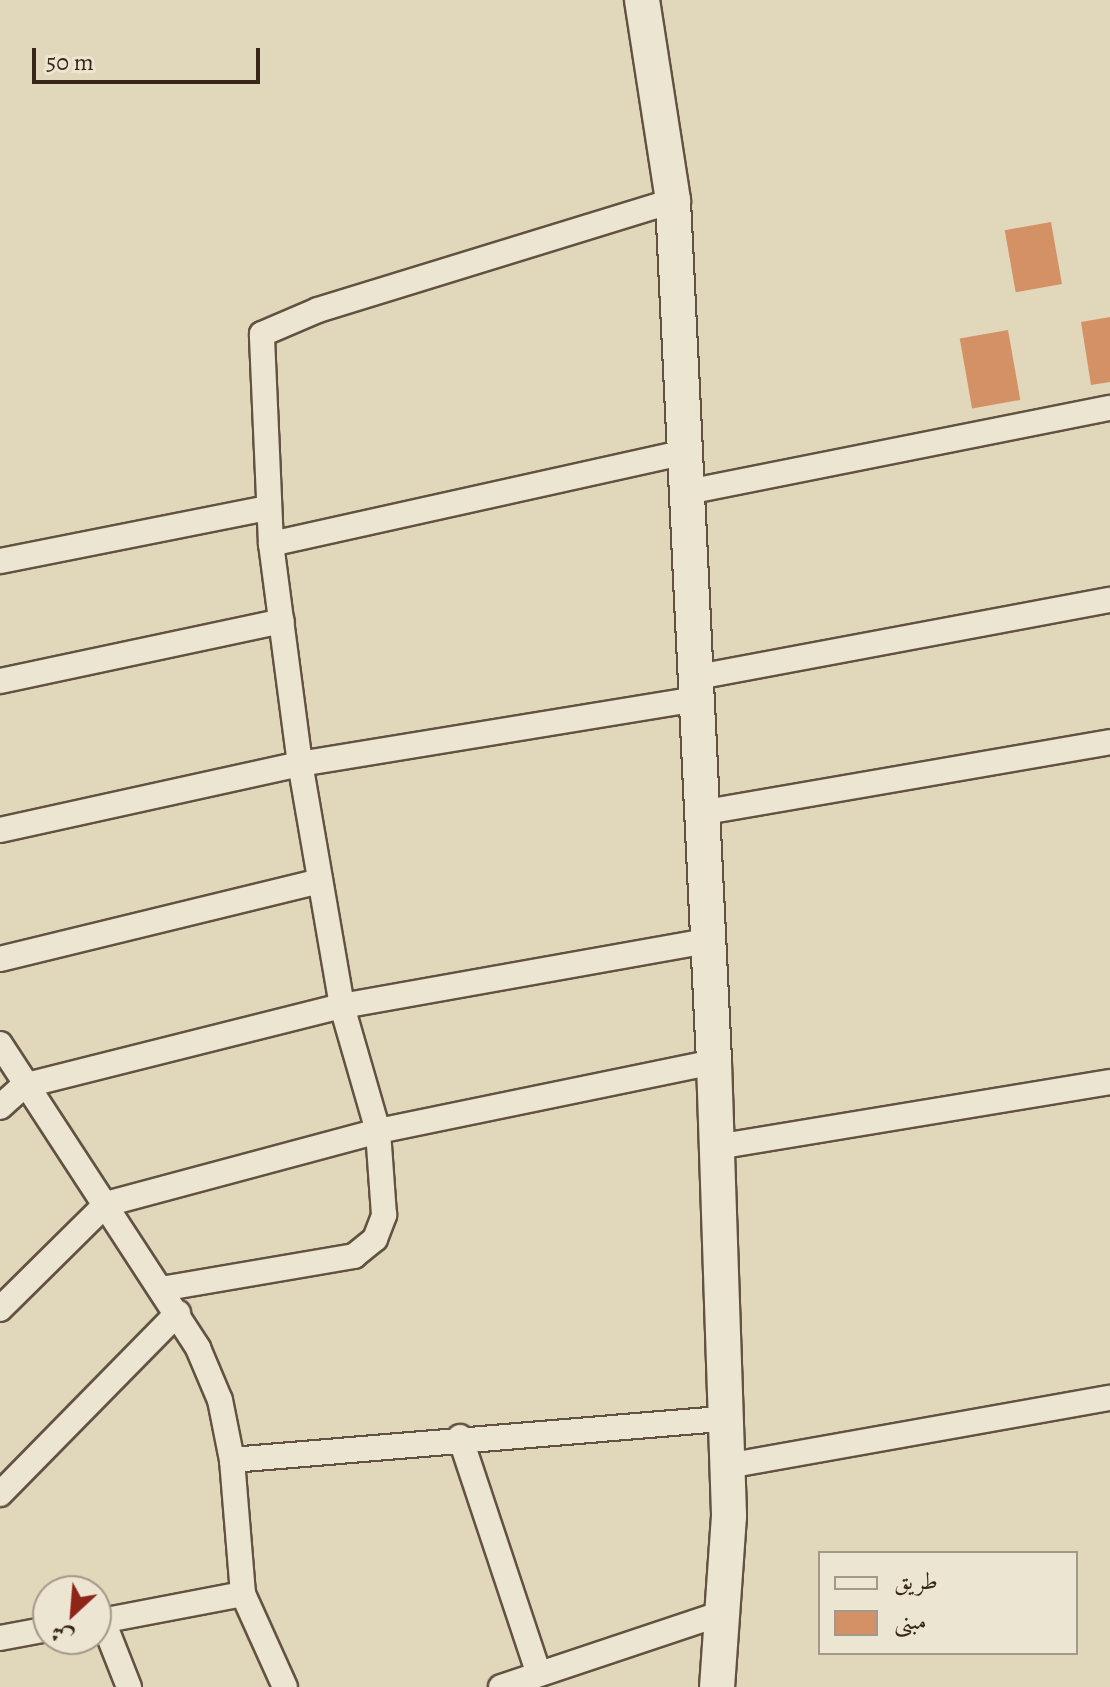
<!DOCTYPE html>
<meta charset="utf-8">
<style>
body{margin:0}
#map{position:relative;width:1110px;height:1687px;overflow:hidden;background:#e1d7ba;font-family:Alegreya,Amiri,serif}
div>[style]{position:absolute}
.building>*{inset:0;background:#d49166;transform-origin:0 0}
.roads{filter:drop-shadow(2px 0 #625241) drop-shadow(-2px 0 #625241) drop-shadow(0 2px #625241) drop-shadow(0 -2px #625241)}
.street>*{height:24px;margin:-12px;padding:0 12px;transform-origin:12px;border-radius:12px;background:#ece5d2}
.secondary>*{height:34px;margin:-17px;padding:0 17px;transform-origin:17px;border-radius:17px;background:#ece5d2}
span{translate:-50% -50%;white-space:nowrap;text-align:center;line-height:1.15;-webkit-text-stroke:8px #ece5d2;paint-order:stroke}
.legend{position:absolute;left:818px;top:1551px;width:260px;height:104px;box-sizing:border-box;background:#ece5d2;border:2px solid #a49988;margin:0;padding:10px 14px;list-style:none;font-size:24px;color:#382619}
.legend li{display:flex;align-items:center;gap:16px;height:40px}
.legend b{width:40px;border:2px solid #a49988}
.north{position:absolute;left:32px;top:1575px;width:80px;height:80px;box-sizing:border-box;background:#ece5d2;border:2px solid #a49988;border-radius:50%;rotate:206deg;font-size:22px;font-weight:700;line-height:32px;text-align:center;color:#382619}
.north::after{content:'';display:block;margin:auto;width:28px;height:36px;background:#8f2418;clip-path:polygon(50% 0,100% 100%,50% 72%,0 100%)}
.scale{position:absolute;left:32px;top:48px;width:228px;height:36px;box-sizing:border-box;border:4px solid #382619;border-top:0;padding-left:10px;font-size:24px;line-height:28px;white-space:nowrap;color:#382619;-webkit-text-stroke:6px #ece5d2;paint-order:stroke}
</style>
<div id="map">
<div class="building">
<i style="left:1051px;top:222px;width:63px;height:47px;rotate:80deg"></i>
<i style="clip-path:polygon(1110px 317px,1110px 382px,1091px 385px,1081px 322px)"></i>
<i style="left:1008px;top:330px;width:71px;height:49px;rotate:80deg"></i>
</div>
<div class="roads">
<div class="street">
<i style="left:683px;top:493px;width:435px;rotate:-11.3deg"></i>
<i style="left:271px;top:544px;width:422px;rotate:-12.5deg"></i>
<i style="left:0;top:561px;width:272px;rotate:-11.2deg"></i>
<i style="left:692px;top:678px;width:425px;rotate:-10.6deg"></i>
<i style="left:0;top:681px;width:288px;rotate:-12deg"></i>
<i style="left:700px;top:813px;width:416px;rotate:-9.8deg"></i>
<i style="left:0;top:830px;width:307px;rotate:-12.4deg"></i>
<i style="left:300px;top:764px;width:397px;rotate:-9.3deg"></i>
<i style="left:0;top:959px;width:329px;rotate:-13.7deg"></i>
<i style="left:0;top:1044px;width:363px;rotate:56.9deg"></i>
<i style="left:198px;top:1348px;width:56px;rotate:67.1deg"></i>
<i style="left:220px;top:1400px;width:61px;rotate:78.7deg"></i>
<i style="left:232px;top:1460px;width:134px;rotate:85.3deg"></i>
<i style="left:243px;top:1594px;width:102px;rotate:65.7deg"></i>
<i style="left:0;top:1107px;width:31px;rotate:-42deg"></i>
<i style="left:23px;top:1086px;width:329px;rotate:-14.1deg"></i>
<i style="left:342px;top:1006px;width:372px;rotate:-10.1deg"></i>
<i style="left:717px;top:1147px;width:398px;rotate:-9.4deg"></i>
<i style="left:161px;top:1289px;width:196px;rotate:-9.7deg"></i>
<i style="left:354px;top:1256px;width:27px;rotate:-39deg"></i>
<i style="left:375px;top:1239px;width:26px;rotate:-69deg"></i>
<i style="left:384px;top:1215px;width:84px;rotate:-94.1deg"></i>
<i style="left:378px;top:1131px;width:130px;rotate:-106.1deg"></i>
<i style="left:342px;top:1006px;width:246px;rotate:-99.8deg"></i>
<i style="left:300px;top:764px;width:222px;rotate:-97.5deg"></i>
<i style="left:271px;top:544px;width:210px;rotate:-92.5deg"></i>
<i style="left:262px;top:334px;width:61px;rotate:-23.2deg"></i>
<i style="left:318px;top:310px;width:371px;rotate:-17.1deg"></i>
<i style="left:0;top:1309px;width:149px;rotate:-44.7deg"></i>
<i style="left:106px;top:1204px;width:282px;rotate:-15deg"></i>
<i style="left:378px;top:1131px;width:343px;rotate:-11.6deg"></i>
<i style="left:460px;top:1437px;width:248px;rotate:71.6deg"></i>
<i style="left:232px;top:1460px;width:495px;rotate:-4.8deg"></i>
<i style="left:727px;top:1466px;width:389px;rotate:-10.1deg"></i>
<i style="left:0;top:1494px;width:254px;rotate:-45.5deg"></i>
<i style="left:103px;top:1621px;width:71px;rotate:68.5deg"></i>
<i style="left:96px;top:1622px;width:150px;rotate:-10.8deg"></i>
<i style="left:0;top:1638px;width:49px;rotate:-10.6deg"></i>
<i style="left:501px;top:1687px;width:233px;rotate:-18.5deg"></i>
</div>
<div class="secondary">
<i style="left:642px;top:0;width:203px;rotate:81.2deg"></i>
<i style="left:673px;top:201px;width:862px;rotate:87.27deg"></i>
<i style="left:714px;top:1062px;width:454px;rotate:88.1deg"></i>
<i style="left:729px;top:1516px;width:171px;rotate:94deg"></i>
</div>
</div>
<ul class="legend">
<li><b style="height:10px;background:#ece5d2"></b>طريق</li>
<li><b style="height:22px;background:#d49166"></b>مبنى</li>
</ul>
<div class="north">ش</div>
<div class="scale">50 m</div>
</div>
